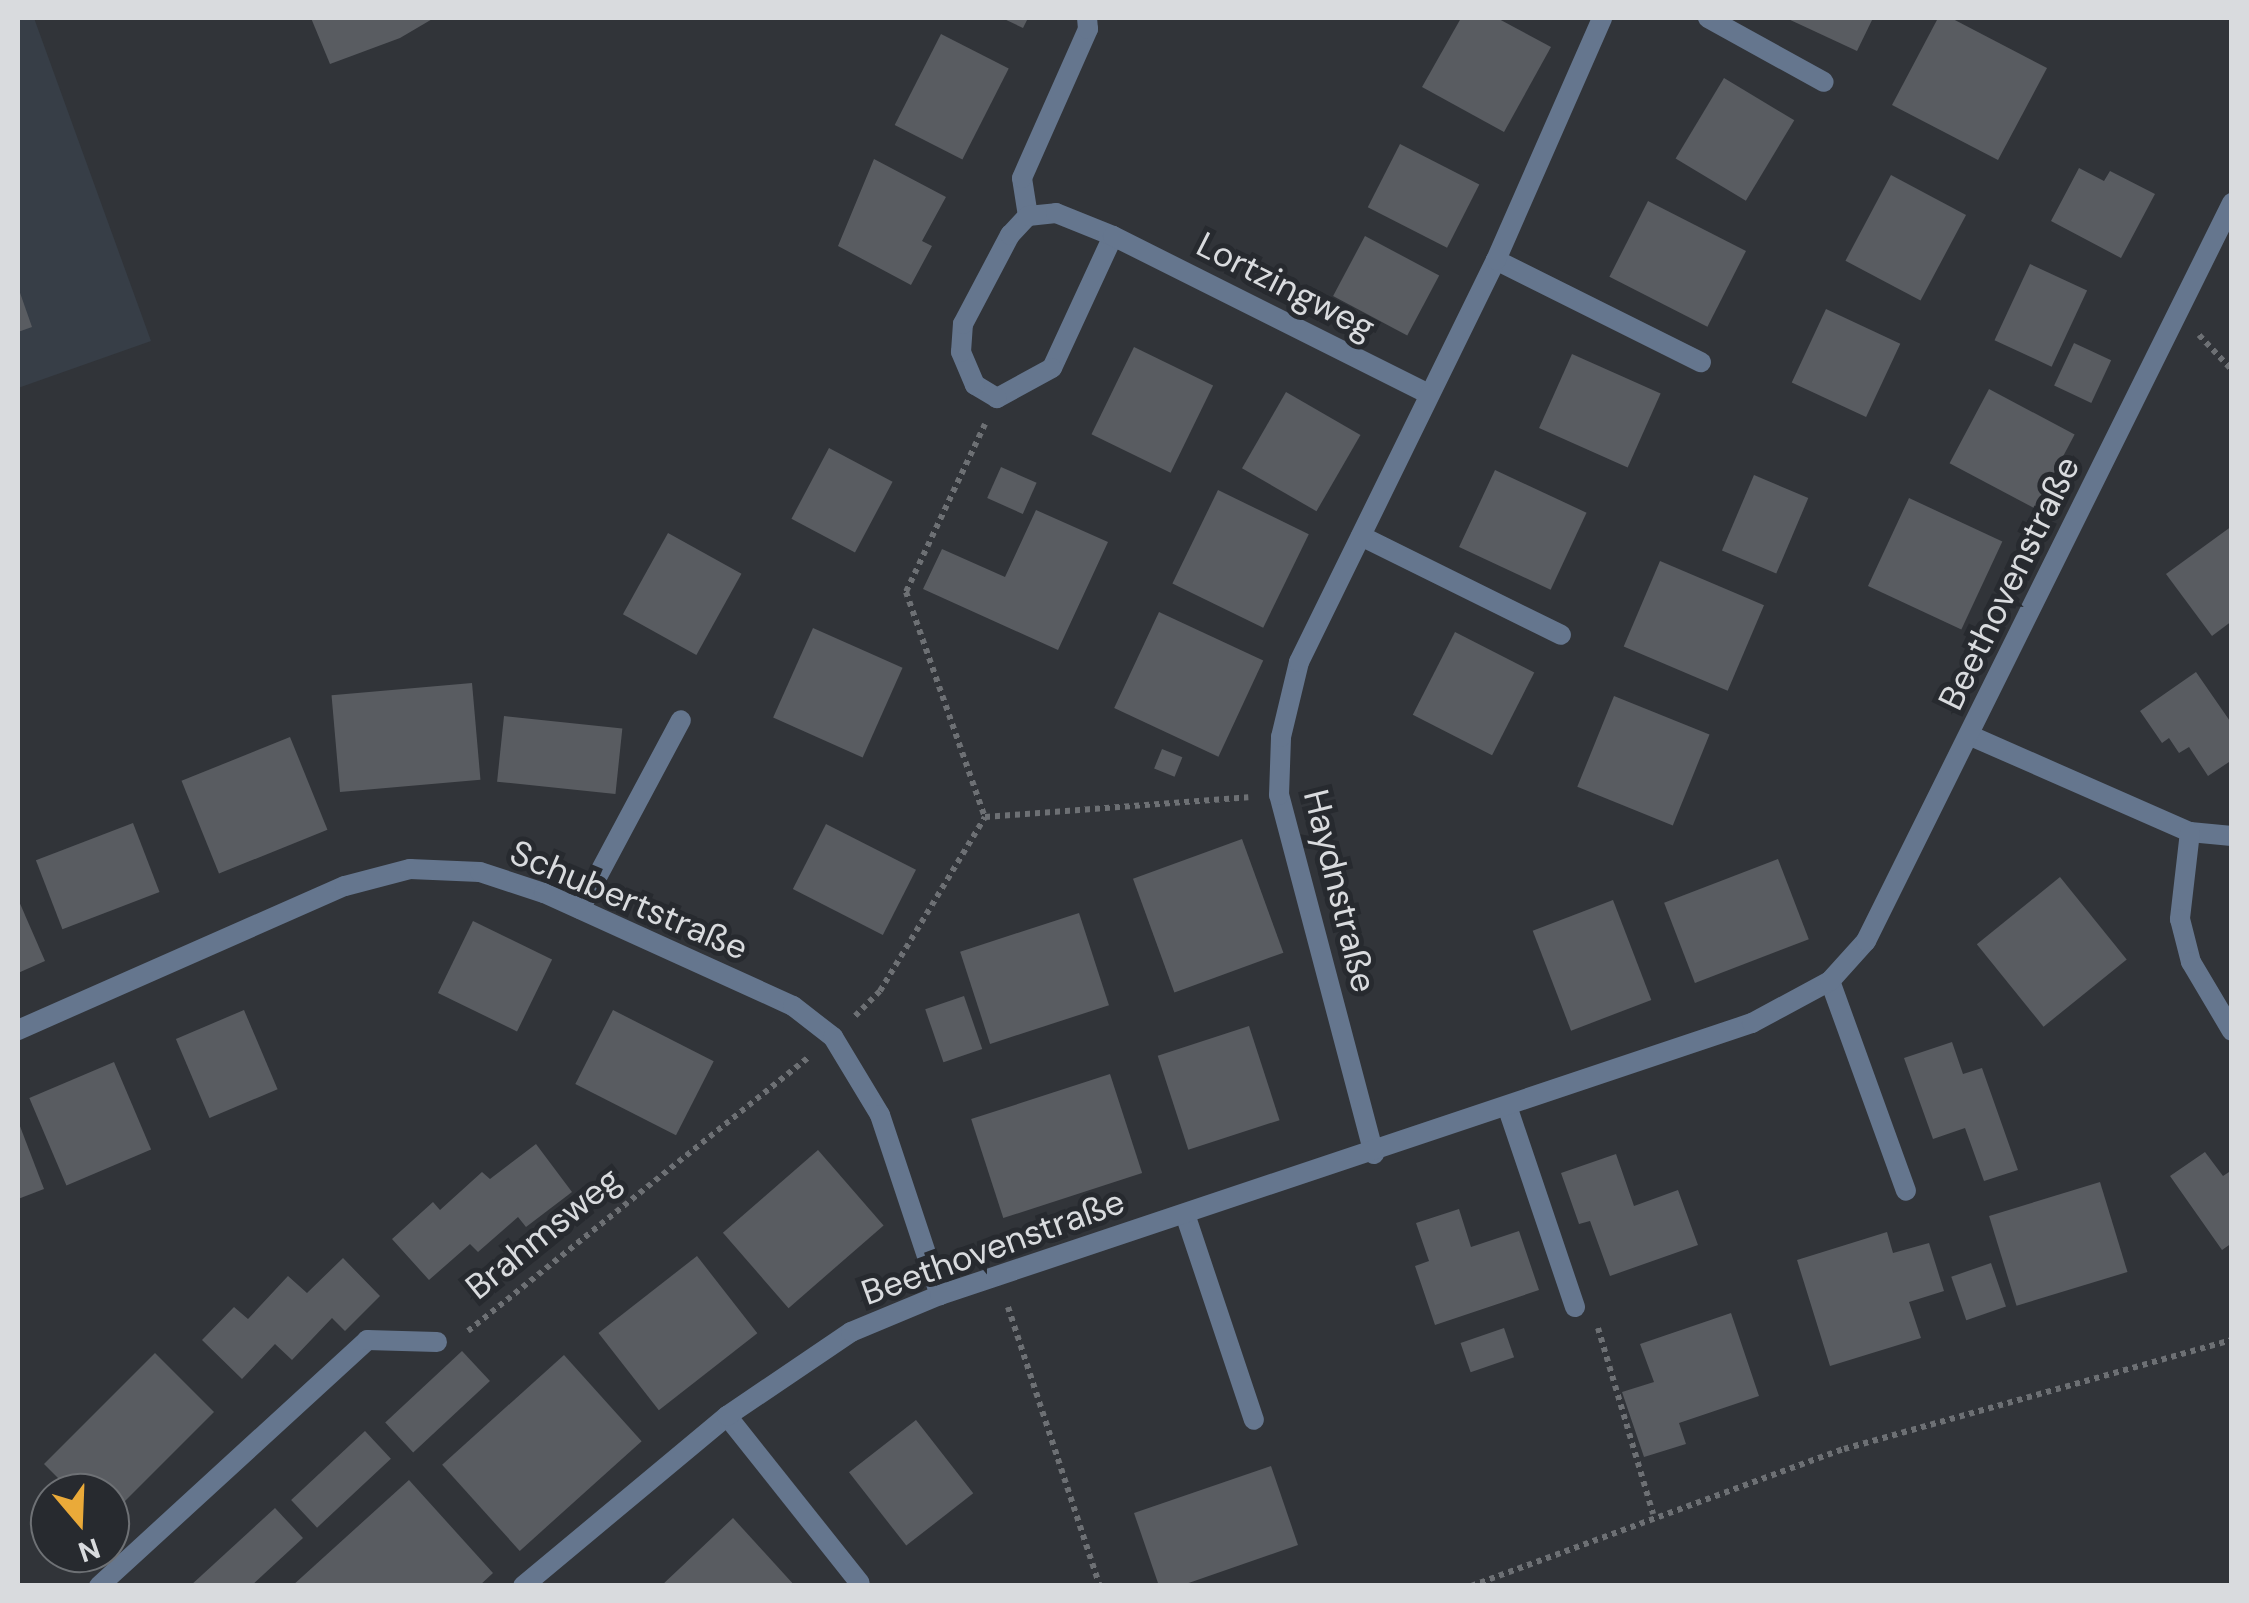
<!DOCTYPE html>
<meta charset="utf-8">
<style>
body{margin:0}
#map{position:relative;width:2249px;height:1603px;overflow:hidden;background:#313439;font-family:"DM Sans",sans-serif}
div>[style]{position:absolute}
.built>*{inset:0;background:#373e47}
.building>*{inset:0;background:#595c61;transform-origin:0 0}
.path>*{height:6px;margin-top:-3px;transform-origin:0;background:repeating-linear-gradient(90deg,#6d7074 0 5px,transparent 0 10px)}
.service>*{height:20px;margin:-10px;padding:0 10px;transform-origin:10px;border-radius:10px;background:#65768e}
.minor>*{height:20px;margin:-10px;padding:0 10px;transform-origin:10px;border-radius:10px;background:#65768e}
span{translate:-50% -50%;white-space:nowrap;text-align:center;line-height:1.15;-webkit-text-stroke:10px #272a2f;paint-order:stroke}
.street-label{font-size:35px;color:#d9dbde}
.frame{position:absolute;inset:0;border:20px solid #d9dbde;pointer-events:none}
.north{position:absolute;left:30px;top:1473px;width:100px;height:100px;box-sizing:border-box;background:#272a2f;border:2px solid #6e7175;border-radius:50%;rotate:161deg;font-size:28px;font-weight:700;line-height:40px;text-align:center;color:#d9dbde}
.north::after{content:'';display:block;margin:auto;width:35px;height:45px;background:#eaaa39;clip-path:polygon(50% 0,100% 100%,50% 72%,0 100%)}
</style>
<div id="map">
<div class="built">
<i style="clip-path:polygon(18px 18px,34px 18px,151px 341px,18px 388px)"></i>
</div>
<div class="building">
<i style="clip-path:polygon(311px 18px,434px 18px,400px 38px,330px 64px)"></i>
<i style="clip-path:polygon(1002px 18px,1028px 18px,1023px 28px)"></i>
<i style="clip-path:polygon(1461px 18px,1497px 18px,1551px 47px,1504px 132px,1422px 87px)"></i>
<i style="clip-path:polygon(1786px 18px,1873px 18px,1857px 51px)"></i>
<i style="clip-path:polygon(1938px 18px,1951px 18px,2047px 68px,1998px 160px,1892px 105px)"></i>
<i style="left:941px;top:34px;width:76px;height:102px;rotate:27deg"></i>
<i style="left:1724px;top:78px;width:82px;height:94px;rotate:31deg"></i>
<i style="left:1400px;top:144px;width:89px;height:71px;rotate:27deg"></i>
<i style="clip-path:polygon(874px 159px,946px 197px,922px 241px,932px 246px,911px 285px,838px 246px)"></i>
<i style="clip-path:polygon(2079px 168px,2104px 181px,2110px 171px,2155px 194px,2121px 258px,2051px 221px)"></i>
<i style="left:1891px;top:175px;width:85px;height:97px;rotate:28deg"></i>
<i style="left:1648px;top:201px;width:110px;height:85px;rotate:27deg"></i>
<i style="left:1365px;top:236px;width:84px;height:68px;rotate:28deg"></i>
<i style="left:2030px;top:264px;width:63px;height:84px;rotate:25deg"></i>
<i style="clip-path:polygon(18px 287px,32px 327px,18px 332px)"></i>
<i style="left:1826px;top:309px;width:82px;height:81px;rotate:25deg"></i>
<i style="left:2074px;top:343px;width:41px;height:47px;rotate:25deg"></i>
<i style="left:1134px;top:347px;width:88px;height:97px;rotate:26deg"></i>
<i style="left:1572px;top:354px;width:97px;height:81px;rotate:24deg"></i>
<i style="left:1989px;top:389px;width:97px;height:84px;rotate:28deg"></i>
<i style="left:1286px;top:392px;width:86px;height:88px;rotate:30deg"></i>
<i style="left:829px;top:448px;width:72px;height:80px;rotate:28deg"></i>
<i style="left:1001px;top:467px;width:39px;height:34px;rotate:24deg"></i>
<i style="left:1495px;top:470px;width:101px;height:85px;rotate:25deg"></i>
<i style="left:1754px;top:475px;width:59px;height:82px;rotate:23deg"></i>
<i style="left:1218px;top:490px;width:101px;height:104px;rotate:26deg"></i>
<i style="left:1909px;top:498px;width:103px;height:97px;rotate:25deg"></i>
<i style="clip-path:polygon(1036px 510px,1108px 542px,1058px 650px,923px 589px,942px 549px,1005px 577px)"></i>
<i style="clip-path:polygon(2232px 526px,2232px 621px,2212px 636px,2166px 574px)"></i>
<i style="left:668px;top:533px;width:84px;height:93px;rotate:29deg"></i>
<i style="left:1660px;top:561px;width:113px;height:93px;rotate:23deg"></i>
<i style="left:1159px;top:612px;width:115px;height:106px;rotate:25deg"></i>
<i style="left:813px;top:628px;width:98px;height:98px;rotate:24deg"></i>
<i style="left:1455px;top:632px;width:89px;height:93px;rotate:27deg"></i>
<i style="clip-path:polygon(2196px 672px,2232px 724px,2232px 760px,2208px 776px,2189px 747px,2179px 753px,2169px 738px,2162px 743px,2140px 711px)"></i>
<i style="left:472px;top:683px;width:97px;height:141px;rotate:85deg"></i>
<i style="left:1614px;top:696px;width:103px;height:98px;rotate:22deg"></i>
<i style="left:504px;top:716px;width:119px;height:66px;rotate:6deg"></i>
<i style="left:290px;top:737px;width:100px;height:117px;rotate:68deg"></i>
<i style="left:1162px;top:749px;width:22px;height:21px;rotate:22deg"></i>
<i style="left:133px;top:823px;width:74px;height:104px;rotate:69deg"></i>
<i style="left:826px;top:824px;width:101px;height:73px;rotate:27deg"></i>
<i style="left:1242px;top:839px;width:121px;height:116px;rotate:70deg"></i>
<i style="left:1778px;top:859px;width:86px;height:122px;rotate:69deg"></i>
<i style="left:2060px;top:877px;width:106px;height:107px;rotate:51deg"></i>
<i style="clip-path:polygon(18px 899px,45px 961px,18px 973px)"></i>
<i style="left:1613px;top:900px;width:107px;height:86px;rotate:69deg"></i>
<i style="left:1079px;top:913px;width:97px;height:125px;rotate:72deg"></i>
<i style="left:473px;top:921px;width:88px;height:80px;rotate:26deg"></i>
<i style="left:964px;top:996px;width:56px;height:41px;rotate:71deg"></i>
<i style="left:244px;top:1010px;width:86px;height:74px;rotate:67deg"></i>
<i style="left:613px;top:1010px;width:113px;height:83px;rotate:27deg"></i>
<i style="left:1249px;top:1026px;width:99px;height:96px;rotate:72deg"></i>
<i style="clip-path:polygon(1952px 1042px,1963px 1074px,1982px 1068px,2018px 1170px,1984px 1181px,1965px 1128px,1933px 1139px,1904px 1058px)"></i>
<i style="left:114px;top:1062px;width:95px;height:92px;rotate:67deg"></i>
<i style="left:1110px;top:1074px;width:104px;height:146px;rotate:72deg"></i>
<i style="clip-path:polygon(18px 1121px,44px 1189px,18px 1199px)"></i>
<i style="clip-path:polygon(536px 1144px,572px 1192px,526px 1227px,518px 1217px,478px 1252px,470px 1244px,429px 1280px,392px 1239px,433px 1202px,440px 1210px,482px 1172px,490px 1179px)"></i>
<i style="left:818px;top:1150px;width:100px;height:126px;rotate:49deg"></i>
<i style="clip-path:polygon(2205px 1152px,2223px 1176px,2232px 1170px,2232px 1243px,2222px 1250px,2170px 1176px)"></i>
<i style="clip-path:polygon(1616px 1154px,1634px 1206px,1678px 1190px,1698px 1245px,1610px 1276px,1590px 1221px,1579px 1224px,1561px 1173px)"></i>
<i style="left:2100px;top:1182px;width:94px;height:116px;rotate:73deg"></i>
<i style="clip-path:polygon(1459px 1209px,1471px 1247px,1519px 1231px,1539px 1290px,1435px 1325px,1415px 1266px,1429px 1261px,1416px 1223px)"></i>
<i style="clip-path:polygon(1887px 1232px,1893px 1253px,1929px 1243px,1944px 1291px,1909px 1302px,1921px 1338px,1830px 1366px,1797px 1260px)"></i>
<i style="left:697px;top:1256px;width:98px;height:125px;rotate:52deg"></i>
<i style="clip-path:polygon(343px 1258px,380px 1296px,345px 1331px,332px 1318px,292px 1360px,275px 1344px,242px 1379px,202px 1340px,234px 1307px,248px 1319px,288px 1276px,307px 1293px)"></i>
<i style="left:1991px;top:1263px;width:46px;height:42px;rotate:71deg"></i>
<i style="clip-path:polygon(1731px 1313px,1759px 1396px,1679px 1423px,1686px 1444px,1644px 1457px,1622px 1392px,1654px 1382px,1640px 1344px)"></i>
<i style="left:1504px;top:1328px;width:31px;height:46px;rotate:71deg"></i>
<i style="left:462px;top:1351px;width:41px;height:105px;rotate:47deg"></i>
<i style="clip-path:polygon(155px 1353px,214px 1412px,110px 1516px,110px 1493px,73px 1493px,44px 1464px)"></i>
<i style="left:564px;top:1355px;width:116px;height:164px;rotate:48deg"></i>
<i style="left:916px;top:1420px;width:93px;height:85px;rotate:52deg"></i>
<i style="left:365px;top:1431px;width:38px;height:101px;rotate:47deg"></i>
<i style="clip-path:polygon(1271px 1466px,1298px 1545px,1180px 1586px,1159px 1586px,1134px 1513px)"></i>
<i style="clip-path:polygon(409px 1480px,493px 1573px,479px 1586px,292px 1586px)"></i>
<i style="clip-path:polygon(275px 1508px,303px 1538px,251px 1586px,190px 1586px)"></i>
<i style="clip-path:polygon(733px 1518px,795px 1586px,661px 1586px)"></i>
</div>
<div class="path">
<i style="left:2199px;top:335px;width:48px;rotate:46.7deg"></i>
<i style="left:985px;top:424px;width:186px;rotate:115.2deg"></i>
<i style="left:906px;top:592px;width:238px;rotate:70.7deg"></i>
<i style="left:985px;top:817px;width:264px;rotate:-4.3deg"></i>
<i style="left:855px;top:1016px;width:35px;rotate:-45deg"></i>
<i style="left:880px;top:991px;width:203px;rotate:-58.9deg"></i>
<i style="left:1008px;top:1307px;width:294px;rotate:71.8deg"></i>
<i style="left:1598px;top:1328px;width:194px;rotate:73.5deg"></i>
<i style="left:468px;top:1331px;width:436px;rotate:-38.8deg"></i>
<i style="left:1471px;top:1586px;width:397px;rotate:-20.2deg"></i>
<i style="left:1844px;top:1449px;width:403px;rotate:-15.7deg"></i>
</div>
<div class="service">
<i style="left:580px;top:909px;width:214px;rotate:-61.9deg"></i>
</div>
<div class="minor">
<i style="left:1708px;top:18px;width:132px;rotate:28.9deg"></i>
<i style="left:1028px;top:216px;width:38px;rotate:-99deg"></i>
<i style="left:1022px;top:178px;width:163px;rotate:-66.1deg"></i>
<i style="left:1088px;top:29px;width:11px;rotate:-95deg"></i>
<i style="left:1113px;top:236px;width:145px;rotate:114.8deg"></i>
<i style="left:1052px;top:368px;width:63px;rotate:151.4deg"></i>
<i style="left:997px;top:398px;width:26px;rotate:-149deg"></i>
<i style="left:975px;top:385px;width:36px;rotate:-113deg"></i>
<i style="left:961px;top:352px;width:28px;rotate:-86deg"></i>
<i style="left:963px;top:324px;width:101px;rotate:-62.2deg"></i>
<i style="left:1010px;top:235px;width:26px;rotate:-47deg"></i>
<i style="left:1028px;top:216px;width:28px;rotate:-6deg"></i>
<i style="left:1056px;top:213px;width:61px;rotate:22deg"></i>
<i style="left:1113px;top:236px;width:353px;rotate:26.6deg"></i>
<i style="left:1496px;top:260px;width:229px;rotate:26.5deg"></i>
<i style="left:1361px;top:536px;width:223px;rotate:26.3deg"></i>
<i style="left:1971px;top:736px;width:239px;rotate:23.7deg"></i>
<i style="left:2190px;top:832px;width:42px;rotate:5.4deg"></i>
<i style="left:2190px;top:832px;width:88px;rotate:96.6deg"></i>
<i style="left:2180px;top:919px;width:44px;rotate:75.7deg"></i>
<i style="left:2191px;top:962px;width:80px;rotate:59.3deg"></i>
<i style="left:1830px;top:981px;width:223px;rotate:70.1deg"></i>
<i style="left:18px;top:1030px;width:357px;rotate:-23.8deg"></i>
<i style="left:345px;top:886px;width:67px;rotate:-14.7deg"></i>
<i style="left:410px;top:869px;width:70px;rotate:2.5deg"></i>
<i style="left:480px;top:872px;width:67px;rotate:18.2deg"></i>
<i style="left:544px;top:893px;width:273px;rotate:24.4deg"></i>
<i style="left:793px;top:1006px;width:51px;rotate:37.8deg"></i>
<i style="left:833px;top:1037px;width:91px;rotate:58.9deg"></i>
<i style="left:880px;top:1115px;width:190px;rotate:71.6deg"></i>
<i style="left:1508px;top:1109px;width:209px;rotate:71.3deg"></i>
<i style="left:1374px;top:1154px;width:371px;rotate:-104.8deg"></i>
<i style="left:1279px;top:795px;width:58px;rotate:-88deg"></i>
<i style="left:1281px;top:737px;width:77px;rotate:-76.5deg"></i>
<i style="left:1299px;top:662px;width:448px;rotate:-63.9deg"></i>
<i style="left:1496px;top:260px;width:264px;rotate:-66.3deg"></i>
<i style="left:1185px;top:1214px;width:217px;rotate:71.5deg"></i>
<i style="left:727px;top:1416px;width:213px;rotate:51.5deg"></i>
<i style="left:99px;top:1586px;width:364px;rotate:-42.5deg"></i>
<i style="left:367px;top:1340px;width:70px;rotate:1.6deg"></i>
<i style="left:523px;top:1586px;width:266px;rotate:-39.8deg"></i>
<i style="left:727px;top:1416px;width:150px;rotate:-34.1deg"></i>
<i style="left:851px;top:1332px;width:96px;rotate:-22.6deg"></i>
<i style="left:940px;top:1295px;width:856px;rotate:-18.52deg"></i>
<i style="left:1752px;top:1023px;width:89px;rotate:-28.3deg"></i>
<i style="left:1830px;top:981px;width:54px;rotate:-48deg"></i>
<i style="left:1866px;top:941px;width:824px;rotate:-63.62deg"></i>
</div>
<div class="street-label">
<span style="left:1286px;top:286px;rotate:27deg">Lortzingweg</span>
<span style="left:2009px;top:583px;rotate:-64deg">Beethovenstraße</span>
<span style="left:1340px;top:891px;rotate:76deg">Haydnstraße</span>
<span style="left:629px;top:900px;rotate:23deg">Schubertstraße</span>
<span style="left:543px;top:1233px;rotate:-39deg">Brahmsweg</span>
<span style="left:993px;top:1247px;rotate:-20deg">Beethovenstraße</span>
</div>
<div class="frame"></div>
<div class="north">N</div>
</div>
